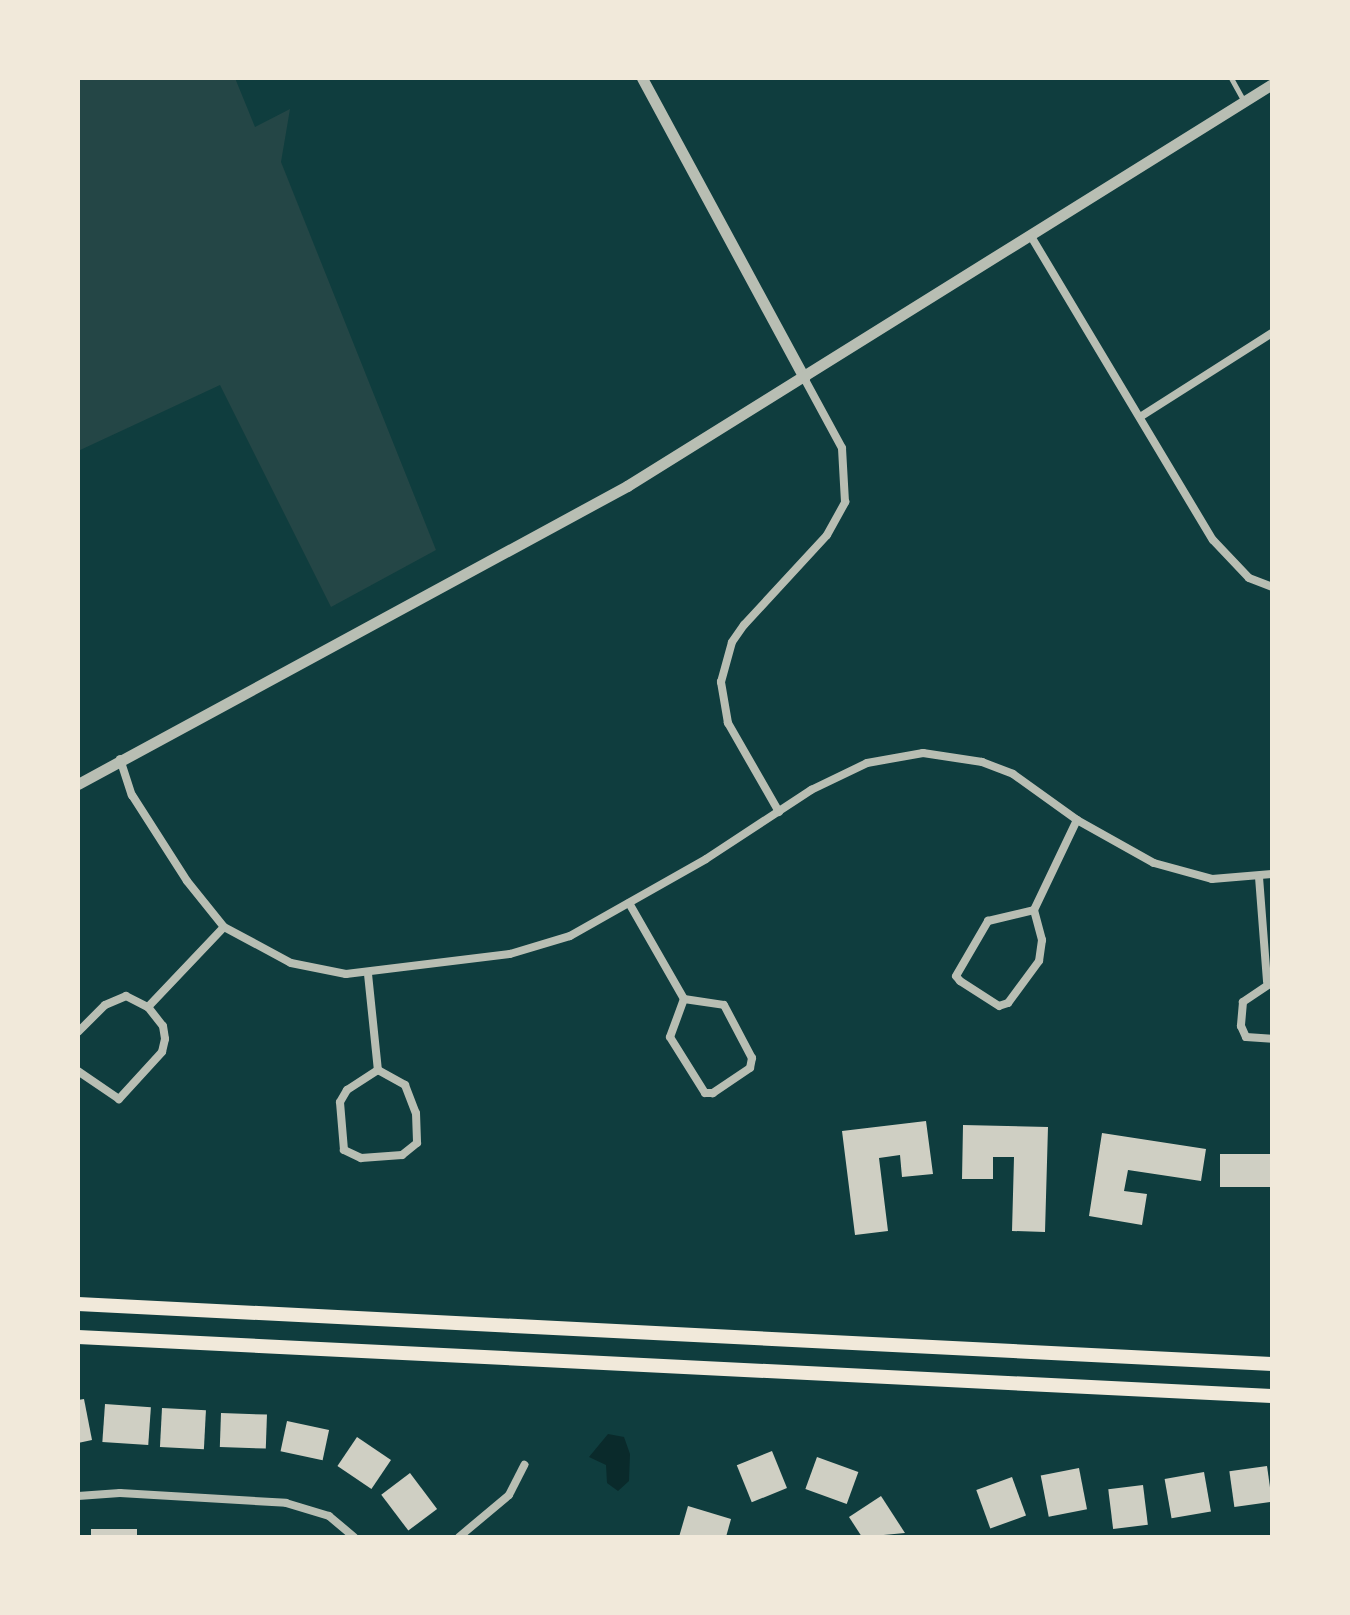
<!DOCTYPE html>
<style>
body{margin:0}
#map{position:relative;width:1350px;height:1615px;overflow:hidden;background:#0f3d3e;font-family:Raleway,sans-serif}
div>[style]{position:absolute}
.green>*{inset:0;background:#244646}
.water>*{inset:0;background:#0a2a2b}
.building>*{inset:0;background:#cfcfc3;transform-origin:0 0}
.service>*{height:5px;margin:-2.5px;padding:0 2.5px;transform-origin:2.5px;border-radius:2.5px;background:#b8beb3}
.minor>*{height:8px;margin:-4px;padding:0 4px;transform-origin:4px;border-radius:4px;background:#b8beb3}
.tertiary>*{height:11px;margin:-5.5px;padding:0 5.5px;transform-origin:5.5px;border-radius:5.5px;background:#b8beb3}
.primary>*{height:14px;margin:-7px;padding:0 7px;transform-origin:7px;border-radius:7px;background:#f1e9da}
span{translate:-50% -50%;white-space:nowrap;text-align:center;line-height:1.15;-webkit-text-stroke:6px #f1e9da;paint-order:stroke}
.frame{position:absolute;inset:0;border:80px solid #f1e9da;pointer-events:none}
</style>
<div id="map">
<div class="green">
<i style="clip-path:polygon(78px 78px,235px 78px,255px 127px,290px 109px,281px 162px,436px 550px,331px 607px,220px 385px,78px 451px)"></i>
</div>
<div class="water">
<i style="clip-path:polygon(608px 1434px,624px 1437px,630px 1454px,629px 1481px,618px 1491px,607px 1483px,606px 1465px,589px 1457px)"></i>
</div>
<div class="building">
<i style="clip-path:polygon(926px 1121px,933px 1174px,902px 1177px,900px 1155px,879px 1158px,888px 1231px,855px 1235px,842px 1131px)"></i>
<i style="clip-path:polygon(963px 1125px,1048px 1127px,1045px 1232px,1012px 1231px,1014px 1157px,993px 1157px,993px 1179px,962px 1179px)"></i>
<i style="clip-path:polygon(1102px 1133px,1206px 1149px,1201px 1181px,1128px 1170px,1124px 1191px,1147px 1194px,1142px 1225px,1089px 1216px)"></i>
<i style="left:1272px;top:1154px;width:33px;height:52px;rotate:90deg"></i>
<i style="clip-path:polygon(84px 1399px,92px 1440px,78px 1443px,78px 1400px)"></i>
<i style="left:105px;top:1404px;width:46px;height:38px;rotate:4deg"></i>
<i style="left:162px;top:1408px;width:44px;height:39px;rotate:3deg"></i>
<i style="left:221px;top:1413px;width:46px;height:34px;rotate:2deg"></i>
<i style="left:287px;top:1421px;width:43px;height:31px;rotate:12deg"></i>
<i style="left:357px;top:1437px;width:41px;height:35px;rotate:34deg"></i>
<i style="left:772px;top:1451px;width:40px;height:38px;rotate:68deg"></i>
<i style="left:817px;top:1457px;width:44px;height:34px;rotate:20deg"></i>
<i style="left:1267px;top:1466px;width:36px;height:38px;rotate:82deg"></i>
<i style="left:1079px;top:1468px;width:42px;height:39px;rotate:79deg"></i>
<i style="left:1204px;top:1472px;width:40px;height:40px;rotate:80deg"></i>
<i style="left:410px;top:1473px;width:45px;height:36px;rotate:53deg"></i>
<i style="left:1012px;top:1477px;width:41px;height:38px;rotate:70deg"></i>
<i style="left:1143px;top:1485px;width:40px;height:35px;rotate:83deg"></i>
<i style="clip-path:polygon(881px 1496px,905px 1533px,862px 1537px,849px 1517px)"></i>
<i style="clip-path:polygon(688px 1506px,731px 1519px,726px 1537px,679px 1537px)"></i>
<i style="left:91px;top:1529px;width:46px;height:8px"></i>
</div>
<div class="service">
<i style="left:1231px;top:78px;width:26px;rotate:61deg"></i>
</div>
<div class="minor">
<i style="left:1032px;top:238px;width:352px;rotate:59.1deg"></i>
<i style="left:1213px;top:540px;width:52px;rotate:46.5deg"></i>
<i style="left:1249px;top:578px;width:25px;rotate:21deg"></i>
<i style="left:1140px;top:417px;width:156px;rotate:-32.5deg"></i>
<i style="left:120px;top:759px;width:38px;rotate:72deg"></i>
<i style="left:132px;top:795px;width:102px;rotate:57.4deg"></i>
<i style="left:187px;top:881px;width:59px;rotate:51.2deg"></i>
<i style="left:224px;top:927px;width:76px;rotate:28.2deg"></i>
<i style="left:291px;top:963px;width:56px;rotate:11.3deg"></i>
<i style="left:346px;top:974px;width:165px;rotate:-7deg"></i>
<i style="left:510px;top:954px;width:63px;rotate:-16.7deg"></i>
<i style="left:570px;top:936px;width:156px;rotate:-29.5deg"></i>
<i style="left:706px;top:859px;width:126px;rotate:-33.3deg"></i>
<i style="left:811px;top:790px;width:62px;rotate:-25.7deg"></i>
<i style="left:867px;top:763px;width:57px;rotate:-10.1deg"></i>
<i style="left:923px;top:753px;width:60px;rotate:8.7deg"></i>
<i style="left:982px;top:762px;width:33px;rotate:21deg"></i>
<i style="left:1013px;top:774px;width:79px;rotate:35.7deg"></i>
<i style="left:1077px;top:820px;width:88px;rotate:29.2deg"></i>
<i style="left:1154px;top:863px;width:60px;rotate:15.4deg"></i>
<i style="left:1212px;top:879px;width:60px;rotate:-4.8deg"></i>
<i style="left:779px;top:812px;width:103px;rotate:-119.8deg"></i>
<i style="left:728px;top:723px;width:42px;rotate:-99.7deg"></i>
<i style="left:721px;top:682px;width:41px;rotate:-74.6deg"></i>
<i style="left:732px;top:642px;width:21px;rotate:-55deg"></i>
<i style="left:744px;top:625px;width:122px;rotate:-47.3deg"></i>
<i style="left:827px;top:535px;width:38px;rotate:-61deg"></i>
<i style="left:845px;top:502px;width:54px;rotate:-93.2deg"></i>
<i style="left:842px;top:448px;width:80px;rotate:-118.5deg"></i>
<i style="left:1259px;top:877px;width:105px;rotate:85.6deg"></i>
<i style="left:629px;top:903px;width:111px;rotate:60.2deg"></i>
<i style="left:1034px;top:910px;width:31px;rotate:75deg"></i>
<i style="left:1042px;top:940px;width:21px;rotate:98deg"></i>
<i style="left:1039px;top:961px;width:52px;rotate:126.4deg"></i>
<i style="left:1008px;top:1003px;width:9px;rotate:162deg"></i>
<i style="left:999px;top:1006px;width:46px;rotate:-147.3deg"></i>
<i style="left:960px;top:981px;width:6px;rotate:-129deg"></i>
<i style="left:956px;top:976px;width:64px;rotate:-59.8deg"></i>
<i style="left:988px;top:921px;width:47px;rotate:-13.4deg"></i>
<i style="left:1034px;top:910px;width:100px;rotate:-64.5deg"></i>
<i style="left:368px;top:974px;width:97px;rotate:84.1deg"></i>
<i style="left:1271px;top:983px;width:34px;rotate:146deg"></i>
<i style="left:1243px;top:1002px;width:24px;rotate:95deg"></i>
<i style="left:1241px;top:1026px;width:12px;rotate:66deg"></i>
<i style="left:1246px;top:1037px;width:26px;rotate:4deg"></i>
<i style="left:684px;top:999px;width:40px;rotate:8.5deg"></i>
<i style="left:724px;top:1005px;width:60px;rotate:62.2deg"></i>
<i style="left:752px;top:1058px;width:10px;rotate:101deg"></i>
<i style="left:750px;top:1068px;width:45px;rotate:146deg"></i>
<i style="left:713px;top:1093px;width:8px;rotate:180deg"></i>
<i style="left:705px;top:1093px;width:66px;rotate:-122deg"></i>
<i style="left:670px;top:1037px;width:40px;rotate:-69.8deg"></i>
<i style="left:148px;top:1007px;width:110px;rotate:-46.5deg"></i>
<i style="left:78px;top:1032px;width:38px;rotate:-45deg"></i>
<i style="left:105px;top:1005px;width:23px;rotate:-23deg"></i>
<i style="left:126px;top:996px;width:25px;rotate:27deg"></i>
<i style="left:148px;top:1007px;width:24px;rotate:52deg"></i>
<i style="left:163px;top:1026px;width:13px;rotate:81deg"></i>
<i style="left:165px;top:1039px;width:13px;rotate:103deg"></i>
<i style="left:162px;top:1052px;width:64px;rotate:132.5deg"></i>
<i style="left:119px;top:1099px;width:50px;rotate:-145.7deg"></i>
<i style="left:378px;top:1070px;width:31px;rotate:29deg"></i>
<i style="left:405px;top:1085px;width:30px;rotate:69deg"></i>
<i style="left:416px;top:1113px;width:30px;rotate:88deg"></i>
<i style="left:417px;top:1143px;width:19px;rotate:141deg"></i>
<i style="left:402px;top:1155px;width:41px;rotate:175.8deg"></i>
<i style="left:361px;top:1158px;width:19px;rotate:-155deg"></i>
<i style="left:344px;top:1150px;width:48px;rotate:-94.8deg"></i>
<i style="left:340px;top:1102px;width:14px;rotate:-60deg"></i>
<i style="left:347px;top:1090px;width:37px;rotate:-33deg"></i>
<i style="left:78px;top:1496px;width:42px;rotate:-4.1deg"></i>
<i style="left:120px;top:1493px;width:166px;rotate:3.4deg"></i>
<i style="left:286px;top:1503px;width:45px;rotate:16.8deg"></i>
<i style="left:329px;top:1516px;width:33px;rotate:40deg"></i>
<i style="left:459px;top:1537px;width:65px;rotate:-40deg"></i>
<i style="left:509px;top:1495px;width:34px;rotate:-63deg"></i>
</div>
<div class="tertiary">
<i style="left:642px;top:78px;width:341px;rotate:61.6deg"></i>
<i style="left:78px;top:784px;width:625px;rotate:-28.49deg"></i>
<i style="left:627px;top:486px;width:760px;rotate:-31.93deg"></i>
</div>
<div class="primary">
<i style="left:78px;top:1304px;width:1196px;rotate:2.88deg"></i>
<i style="left:78px;top:1337px;width:1195px;rotate:2.83deg"></i>
</div>
<div class="frame"></div>
</div>
